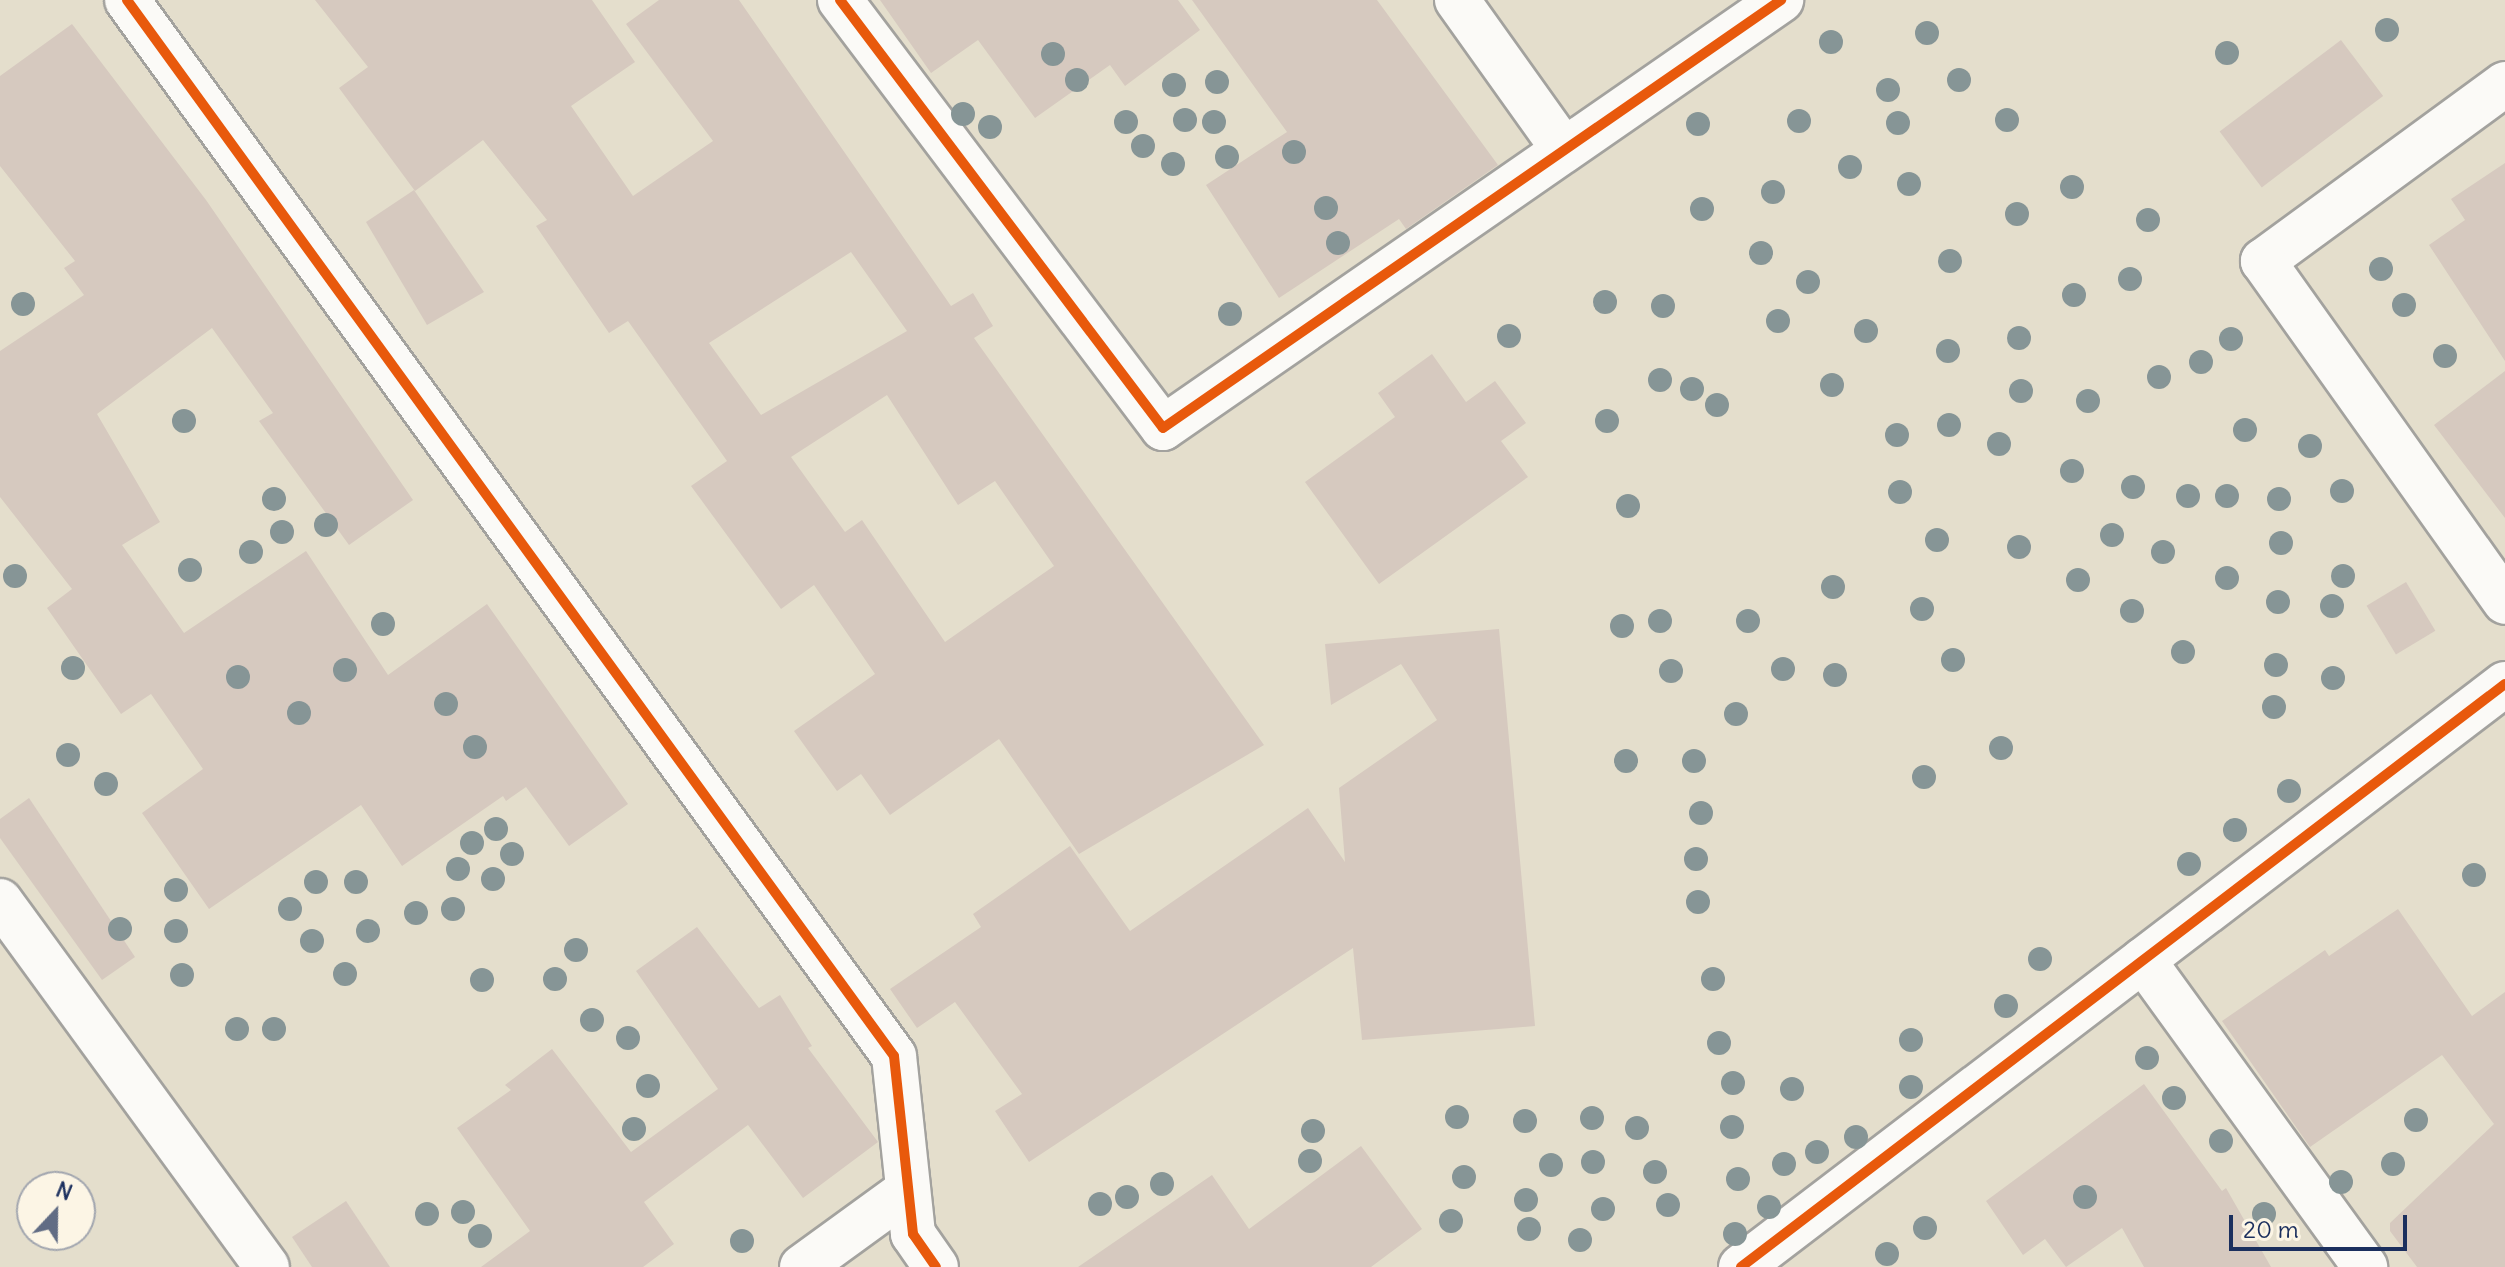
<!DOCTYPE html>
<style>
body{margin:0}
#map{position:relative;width:2505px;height:1267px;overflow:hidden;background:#e4decc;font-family:Delius,sans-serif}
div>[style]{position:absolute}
.building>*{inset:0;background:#d6c9bf;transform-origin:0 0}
.roads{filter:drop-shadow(2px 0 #a3a29e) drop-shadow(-2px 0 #a3a29e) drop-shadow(0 2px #a3a29e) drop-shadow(0 -2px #a3a29e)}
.minor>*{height:44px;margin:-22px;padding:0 22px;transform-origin:22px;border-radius:22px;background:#fbfaf7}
.cycleway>*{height:10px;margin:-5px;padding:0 5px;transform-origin:5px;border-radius:5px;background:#e8590c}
.trees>*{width:24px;height:24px;margin:-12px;border-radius:50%;background:#869596}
span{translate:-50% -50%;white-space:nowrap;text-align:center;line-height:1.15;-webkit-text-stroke:6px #fcf5e5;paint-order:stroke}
.north{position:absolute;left:16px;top:1171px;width:80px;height:80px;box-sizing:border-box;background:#fcf5e5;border:2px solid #a2a6af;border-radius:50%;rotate:22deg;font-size:22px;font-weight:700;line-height:32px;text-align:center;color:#1b2f5e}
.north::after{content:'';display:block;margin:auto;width:28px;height:36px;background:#616c84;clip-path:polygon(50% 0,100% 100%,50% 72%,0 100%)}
.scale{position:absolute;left:2229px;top:1215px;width:178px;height:36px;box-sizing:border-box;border:4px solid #1b2f5e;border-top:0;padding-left:10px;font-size:24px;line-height:28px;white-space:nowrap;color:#1b2f5e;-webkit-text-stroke:6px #fcf5e5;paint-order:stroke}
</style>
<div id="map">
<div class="building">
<i style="clip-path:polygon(evenodd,315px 0,592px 0,635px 62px,571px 106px,633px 196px,713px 141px,626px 24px,659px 0,739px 0,951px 306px,973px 293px,993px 326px,974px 338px,1264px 745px,1079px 854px,999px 739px,890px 815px,861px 774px,837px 791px,794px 731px,875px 674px,814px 585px,781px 609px,691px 486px,727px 461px,628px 321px,609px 333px,536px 226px,547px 220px,483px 140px,415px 191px,339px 88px,368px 67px,315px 0,851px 252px,907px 331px,761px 415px,709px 343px,851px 252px,315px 0,887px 395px,958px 505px,995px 481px,1054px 566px,945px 642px,862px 520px,845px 532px,791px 457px,887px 395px)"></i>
<i style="clip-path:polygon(880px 0,1178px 0,1200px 30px,1125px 86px,1110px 65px,1035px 118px,978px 40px,931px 73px)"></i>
<i style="clip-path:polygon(1192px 0,1377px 0,1498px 165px,1406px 229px,1399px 219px,1279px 298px,1206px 185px,1287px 132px)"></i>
<i style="clip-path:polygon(72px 24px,206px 200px,413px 500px,349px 545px,259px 421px,273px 413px,212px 328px,97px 414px,160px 522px,122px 545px,184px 633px,306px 551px,388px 675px,487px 604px,628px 804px,569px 846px,526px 787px,506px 801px,503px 796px,402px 866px,361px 805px,209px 909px,142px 813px,203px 769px,151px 694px,121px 714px,47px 608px,72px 589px,0 497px,0 351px,84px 295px,64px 268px,75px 261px,0 166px,0 76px)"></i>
<i style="left:2341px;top:40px;width:70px;height:152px;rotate:53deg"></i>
<i style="clip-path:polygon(2505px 163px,2505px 361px,2429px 245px,2465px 220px,2451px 199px)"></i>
<i style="clip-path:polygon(414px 190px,484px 292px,427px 325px,366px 222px)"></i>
<i style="clip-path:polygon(1432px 354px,1466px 402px,1495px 381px,1526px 423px,1501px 441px,1528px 477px,1379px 584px,1305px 482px,1395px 417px,1378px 393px)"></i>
<i style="clip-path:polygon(2505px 371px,2505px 518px,2434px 425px)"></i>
<i style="left:2406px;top:582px;width:57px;height:46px;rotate:59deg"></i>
<i style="clip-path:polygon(1499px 629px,1535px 1026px,1362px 1040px,1353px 948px,1029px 1162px,995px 1111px,1022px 1094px,955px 1002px,917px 1028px,890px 989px,981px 927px,973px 914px,1070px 846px,1130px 931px,1308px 808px,1345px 862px,1339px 788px,1437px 720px,1401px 664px,1331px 705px,1325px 644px)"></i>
<i style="clip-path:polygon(29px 798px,135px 957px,102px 980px,0 838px,0 819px)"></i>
<i style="clip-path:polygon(2398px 909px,2472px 1016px,2505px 992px,2505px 1267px,2417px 1267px,2390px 1231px,2390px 1223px,2494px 1124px,2442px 1055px,2310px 1147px,2222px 1021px,2325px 950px,2329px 956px)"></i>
<i style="clip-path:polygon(697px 927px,759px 1008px,780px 995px,812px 1046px,808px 1048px,878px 1142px,803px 1198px,748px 1125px,644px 1202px,674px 1244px,643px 1267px,481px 1267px,530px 1231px,457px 1128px,511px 1090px,505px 1085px,552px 1049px,631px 1152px,718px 1089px,636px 971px)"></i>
<i style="clip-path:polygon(2144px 1084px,2222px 1191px,2226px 1188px,2271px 1267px,2144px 1267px,2122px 1228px,2066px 1267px,2045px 1239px,2023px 1255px,1986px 1201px)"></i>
<i style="clip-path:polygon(1361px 1146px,1422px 1229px,1371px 1267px,1078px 1267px,1212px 1175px,1249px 1229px)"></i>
<i style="clip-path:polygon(346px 1201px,390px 1267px,312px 1267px,292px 1237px)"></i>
</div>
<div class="roads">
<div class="minor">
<i style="left:127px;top:0;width:1305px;rotate:54.01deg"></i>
<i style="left:894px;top:1056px;width:179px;rotate:83.9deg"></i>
<i style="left:913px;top:1234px;width:40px;rotate:55.1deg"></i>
<i style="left:840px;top:0;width:536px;rotate:52.96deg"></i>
<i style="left:1163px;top:428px;width:752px;rotate:-34.7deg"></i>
<i style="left:1457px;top:0;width:184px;rotate:54.5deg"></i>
<i style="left:2505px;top:84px;width:300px;rotate:143.8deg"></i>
<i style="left:2263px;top:261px;width:418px;rotate:54.6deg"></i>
<i style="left:0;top:901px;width:453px;rotate:53.9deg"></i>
<i style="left:2143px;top:960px;width:379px;rotate:54.1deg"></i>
<i style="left:802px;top:1267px;width:131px;rotate:-36deg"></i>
<i style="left:1741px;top:1267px;width:961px;rotate:-37.35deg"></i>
</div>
</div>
<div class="cycleway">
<i style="left:127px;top:0;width:1305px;rotate:54.01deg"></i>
<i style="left:894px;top:1056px;width:179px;rotate:83.9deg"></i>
<i style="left:913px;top:1234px;width:40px;rotate:55.1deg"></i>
<i style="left:840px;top:0;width:536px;rotate:52.96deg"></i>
<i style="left:1163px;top:428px;width:752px;rotate:-34.7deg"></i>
<i style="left:1741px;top:1267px;width:961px;rotate:-37.35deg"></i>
</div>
<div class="trees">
<i style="left:2387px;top:30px"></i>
<i style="left:1927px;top:33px"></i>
<i style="left:1831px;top:42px"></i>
<i style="left:2227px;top:53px"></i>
<i style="left:1053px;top:54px"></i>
<i style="left:1077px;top:80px"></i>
<i style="left:1959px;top:80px"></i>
<i style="left:1217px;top:82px"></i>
<i style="left:1174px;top:85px"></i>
<i style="left:1888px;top:90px"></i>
<i style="left:963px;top:114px"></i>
<i style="left:1185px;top:120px"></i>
<i style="left:2007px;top:120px"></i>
<i style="left:1799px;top:121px"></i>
<i style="left:1126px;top:122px"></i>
<i style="left:1214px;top:122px"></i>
<i style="left:1898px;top:123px"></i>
<i style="left:1698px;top:124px"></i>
<i style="left:990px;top:127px"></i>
<i style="left:1143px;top:146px"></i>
<i style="left:1294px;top:152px"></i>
<i style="left:1227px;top:157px"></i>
<i style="left:1173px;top:164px"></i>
<i style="left:1850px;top:167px"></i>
<i style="left:1909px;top:184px"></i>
<i style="left:2072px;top:187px"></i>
<i style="left:1773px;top:192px"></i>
<i style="left:1326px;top:208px"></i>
<i style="left:1702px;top:209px"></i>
<i style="left:2017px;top:214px"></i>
<i style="left:2148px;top:220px"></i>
<i style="left:1338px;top:243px"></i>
<i style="left:1761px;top:253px"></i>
<i style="left:1950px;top:261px"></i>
<i style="left:2381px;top:269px"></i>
<i style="left:2130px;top:279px"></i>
<i style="left:1808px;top:282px"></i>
<i style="left:2074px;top:295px"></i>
<i style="left:1605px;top:302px"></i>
<i style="left:23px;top:304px"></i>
<i style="left:2404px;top:305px"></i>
<i style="left:1663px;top:306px"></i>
<i style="left:1230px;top:314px"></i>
<i style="left:1778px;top:321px"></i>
<i style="left:1866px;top:331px"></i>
<i style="left:1509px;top:336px"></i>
<i style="left:2019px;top:338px"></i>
<i style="left:2231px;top:339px"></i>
<i style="left:1948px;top:351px"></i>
<i style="left:2445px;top:356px"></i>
<i style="left:2201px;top:362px"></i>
<i style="left:2159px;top:377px"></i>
<i style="left:1660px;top:380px"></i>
<i style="left:1832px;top:385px"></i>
<i style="left:1692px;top:389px"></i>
<i style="left:2021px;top:391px"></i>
<i style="left:2088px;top:401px"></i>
<i style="left:1717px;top:405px"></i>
<i style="left:184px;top:421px"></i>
<i style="left:1607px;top:421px"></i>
<i style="left:1949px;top:425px"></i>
<i style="left:2245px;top:430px"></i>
<i style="left:1897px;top:435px"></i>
<i style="left:1999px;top:444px"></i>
<i style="left:2310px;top:446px"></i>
<i style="left:2072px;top:471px"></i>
<i style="left:2133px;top:487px"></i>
<i style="left:2342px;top:491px"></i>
<i style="left:1900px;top:492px"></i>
<i style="left:2188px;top:496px"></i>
<i style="left:2227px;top:496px"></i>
<i style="left:274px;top:499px"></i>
<i style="left:2279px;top:499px"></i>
<i style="left:1628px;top:506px"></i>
<i style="left:326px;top:525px"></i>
<i style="left:282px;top:532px"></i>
<i style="left:2112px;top:535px"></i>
<i style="left:1937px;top:540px"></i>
<i style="left:2281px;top:543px"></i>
<i style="left:2019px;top:547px"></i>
<i style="left:251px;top:552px"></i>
<i style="left:2163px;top:552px"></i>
<i style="left:190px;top:570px"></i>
<i style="left:15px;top:576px"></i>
<i style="left:2343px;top:576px"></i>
<i style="left:2227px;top:578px"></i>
<i style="left:2078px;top:580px"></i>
<i style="left:1833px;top:587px"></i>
<i style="left:2278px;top:602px"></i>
<i style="left:2332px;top:606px"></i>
<i style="left:1922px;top:609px"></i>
<i style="left:2132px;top:611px"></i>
<i style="left:1660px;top:621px"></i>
<i style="left:1748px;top:621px"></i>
<i style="left:383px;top:624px"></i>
<i style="left:1622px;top:626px"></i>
<i style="left:2183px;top:652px"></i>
<i style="left:1953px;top:660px"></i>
<i style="left:2276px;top:665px"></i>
<i style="left:73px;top:668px"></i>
<i style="left:1783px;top:669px"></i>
<i style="left:345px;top:670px"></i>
<i style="left:1671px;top:671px"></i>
<i style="left:1835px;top:675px"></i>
<i style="left:238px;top:677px"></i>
<i style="left:2333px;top:678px"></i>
<i style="left:446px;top:704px"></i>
<i style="left:2274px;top:707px"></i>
<i style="left:299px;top:713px"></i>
<i style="left:1736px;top:714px"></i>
<i style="left:475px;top:747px"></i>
<i style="left:2001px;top:748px"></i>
<i style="left:68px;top:755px"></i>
<i style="left:1626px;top:761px"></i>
<i style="left:1694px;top:761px"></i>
<i style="left:1924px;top:777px"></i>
<i style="left:106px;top:784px"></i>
<i style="left:2289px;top:791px"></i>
<i style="left:1701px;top:813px"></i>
<i style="left:496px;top:829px"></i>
<i style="left:2235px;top:830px"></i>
<i style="left:472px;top:843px"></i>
<i style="left:512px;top:854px"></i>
<i style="left:1696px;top:859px"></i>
<i style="left:2189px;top:864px"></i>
<i style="left:458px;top:869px"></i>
<i style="left:2474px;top:875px"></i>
<i style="left:493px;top:879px"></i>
<i style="left:316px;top:882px"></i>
<i style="left:356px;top:882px"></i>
<i style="left:176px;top:890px"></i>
<i style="left:1698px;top:902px"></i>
<i style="left:290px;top:909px"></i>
<i style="left:453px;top:909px"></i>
<i style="left:416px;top:913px"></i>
<i style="left:120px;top:929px"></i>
<i style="left:176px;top:931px"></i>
<i style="left:368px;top:931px"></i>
<i style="left:312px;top:941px"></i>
<i style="left:576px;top:950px"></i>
<i style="left:2040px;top:959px"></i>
<i style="left:345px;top:974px"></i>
<i style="left:182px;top:975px"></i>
<i style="left:555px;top:979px"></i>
<i style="left:1713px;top:979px"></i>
<i style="left:482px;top:980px"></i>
<i style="left:2006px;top:1006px"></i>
<i style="left:592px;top:1020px"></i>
<i style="left:237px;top:1029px"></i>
<i style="left:274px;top:1029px"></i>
<i style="left:628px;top:1038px"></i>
<i style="left:1911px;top:1040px"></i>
<i style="left:1719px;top:1043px"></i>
<i style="left:2147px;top:1058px"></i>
<i style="left:1733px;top:1083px"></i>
<i style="left:648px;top:1086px"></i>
<i style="left:1911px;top:1087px"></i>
<i style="left:1792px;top:1089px"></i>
<i style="left:2174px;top:1098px"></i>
<i style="left:1457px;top:1117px"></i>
<i style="left:1592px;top:1118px"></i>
<i style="left:2416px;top:1120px"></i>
<i style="left:1525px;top:1121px"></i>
<i style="left:1732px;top:1127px"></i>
<i style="left:1637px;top:1128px"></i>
<i style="left:634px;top:1129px"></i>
<i style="left:1313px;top:1131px"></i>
<i style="left:1856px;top:1137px"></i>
<i style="left:2221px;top:1141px"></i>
<i style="left:1817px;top:1152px"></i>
<i style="left:1310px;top:1161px"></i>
<i style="left:1593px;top:1162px"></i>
<i style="left:1784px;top:1164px"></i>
<i style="left:2393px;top:1164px"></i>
<i style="left:1551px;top:1165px"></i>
<i style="left:1655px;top:1172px"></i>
<i style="left:1464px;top:1177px"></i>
<i style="left:1738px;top:1179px"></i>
<i style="left:2341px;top:1182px"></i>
<i style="left:1162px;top:1184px"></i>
<i style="left:1127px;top:1197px"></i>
<i style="left:2085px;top:1197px"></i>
<i style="left:1526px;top:1200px"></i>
<i style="left:1100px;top:1204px"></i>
<i style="left:1668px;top:1205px"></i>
<i style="left:1769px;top:1207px"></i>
<i style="left:1603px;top:1209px"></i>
<i style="left:463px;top:1212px"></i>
<i style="left:427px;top:1214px"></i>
<i style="left:2264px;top:1214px"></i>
<i style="left:1451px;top:1221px"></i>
<i style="left:1925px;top:1228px"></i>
<i style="left:1529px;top:1229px"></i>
<i style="left:1735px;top:1234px"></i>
<i style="left:480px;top:1236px"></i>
<i style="left:1580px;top:1240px"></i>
<i style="left:742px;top:1241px"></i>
<i style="left:1887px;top:1254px"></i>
</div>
<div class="north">N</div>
<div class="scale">20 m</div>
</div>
